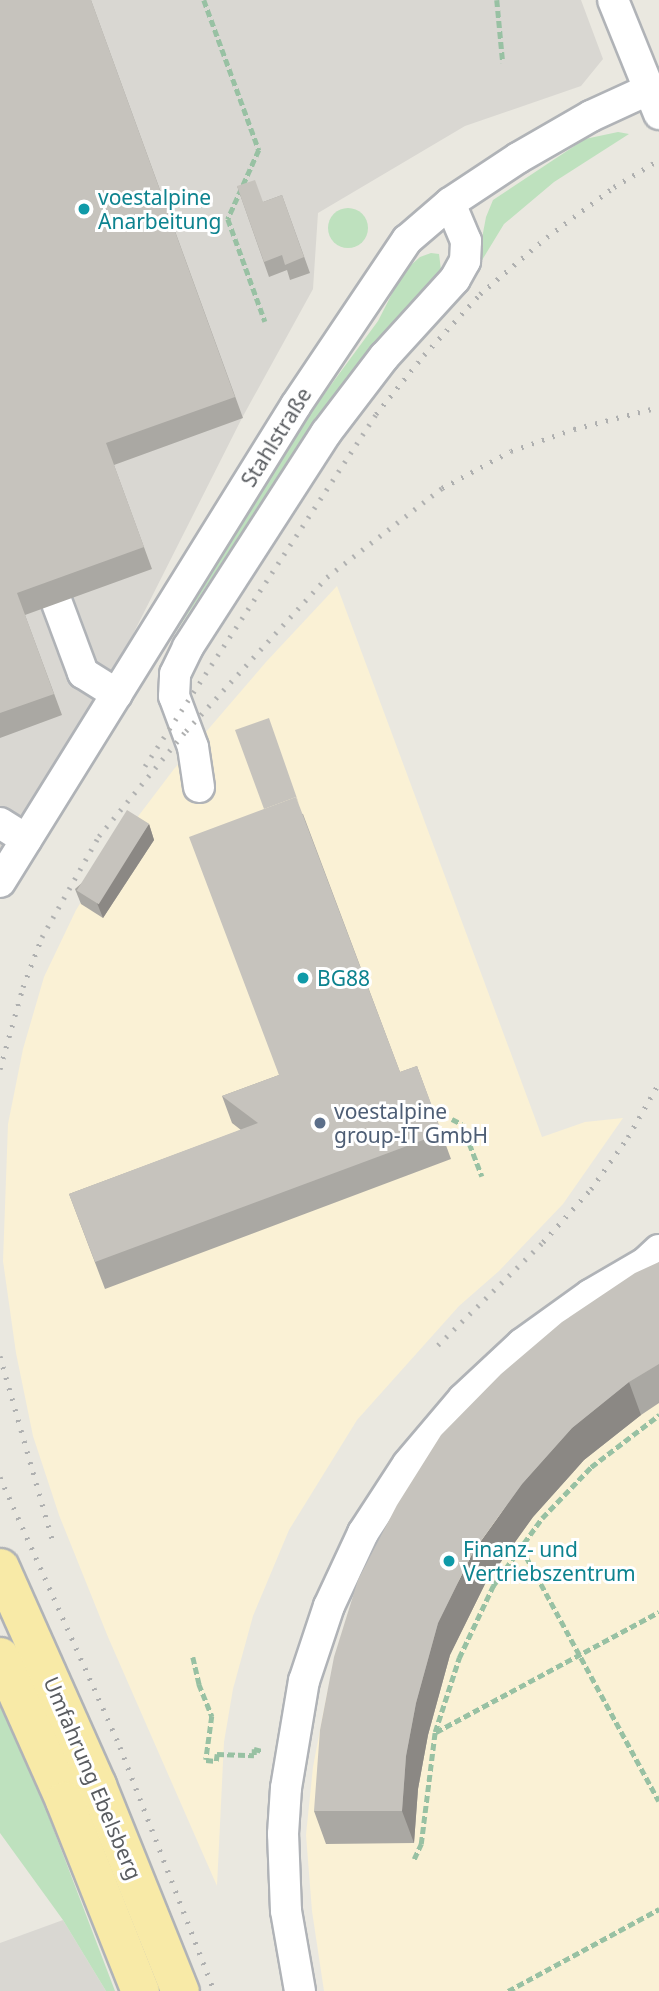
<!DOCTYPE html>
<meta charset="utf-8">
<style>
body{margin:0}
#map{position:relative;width:659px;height:1991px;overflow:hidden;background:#eae8e0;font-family:"Noto Sans",sans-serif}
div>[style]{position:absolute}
.commercial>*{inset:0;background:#faf1d5}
.industrial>*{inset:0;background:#d9d7d2}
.green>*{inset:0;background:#bee1be}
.round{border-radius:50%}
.path>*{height:4.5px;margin-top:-2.25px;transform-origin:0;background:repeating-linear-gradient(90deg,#98c1a3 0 7px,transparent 0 10.5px)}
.roads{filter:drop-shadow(2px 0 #b0b3b7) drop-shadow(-2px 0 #b0b3b7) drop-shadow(0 2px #b0b3b7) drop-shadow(0 -2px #b0b3b7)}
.minor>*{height:30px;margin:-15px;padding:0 15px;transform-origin:15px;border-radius:15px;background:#fff}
.major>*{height:37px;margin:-18.5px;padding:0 18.5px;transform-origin:18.5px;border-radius:18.5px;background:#f8eaa7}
.rail>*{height:5px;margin-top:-2.5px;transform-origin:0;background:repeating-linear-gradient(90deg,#afb0b0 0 2px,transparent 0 11px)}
.wall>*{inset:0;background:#aaa8a3}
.shaded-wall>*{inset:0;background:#8b8884}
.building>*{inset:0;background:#c6c3bd;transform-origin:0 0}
.dots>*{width:19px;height:19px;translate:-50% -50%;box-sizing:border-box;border:4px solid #fff;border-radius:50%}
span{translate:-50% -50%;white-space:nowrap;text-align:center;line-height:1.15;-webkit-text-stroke:6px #fff;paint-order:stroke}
.culture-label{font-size:21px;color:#0d838f}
.left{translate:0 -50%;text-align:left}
.street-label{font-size:21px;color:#595c60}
.service-label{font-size:21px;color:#4e5e75}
</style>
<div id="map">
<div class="commercial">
<i style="clip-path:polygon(337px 586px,542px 1137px,585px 1122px,623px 1118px,563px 1204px,499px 1271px,459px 1306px,357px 1420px,289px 1530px,253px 1616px,233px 1689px,224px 1742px,217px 1886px,108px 1637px,59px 1515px,33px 1436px,16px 1353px,3px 1261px,8px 1124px,23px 1049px,44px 977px,76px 910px,124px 835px,174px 769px,266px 662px)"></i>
<i style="clip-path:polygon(659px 1275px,659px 1991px,324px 1991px,312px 1911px,306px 1835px,313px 1767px,327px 1693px,349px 1619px)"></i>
</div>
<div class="industrial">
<i style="clip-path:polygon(0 0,581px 0,603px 59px,581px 86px,465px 126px,318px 213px,313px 289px,242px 418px,130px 640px,0 850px)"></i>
<i style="clip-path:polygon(63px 1920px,106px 1991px,0 1991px,0 1943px)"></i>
</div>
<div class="green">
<i style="clip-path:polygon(618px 132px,629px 134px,554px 182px,504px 224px,476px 270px,486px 217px,493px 200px,585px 139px)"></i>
<i class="round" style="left:328px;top:208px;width:40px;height:40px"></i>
<i style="clip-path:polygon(431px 253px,439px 254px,441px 270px,319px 418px,161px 654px,311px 412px,378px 321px,403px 272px,420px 257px)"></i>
<i style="clip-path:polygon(0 1701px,29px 1765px,115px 1991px,106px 1991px,63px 1920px,0 1833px)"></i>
</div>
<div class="path">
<i style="left:204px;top:0;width:160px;rotate:69.9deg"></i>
<i style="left:259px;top:150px;width:76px;rotate:114.2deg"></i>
<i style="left:228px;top:219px;width:109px;rotate:70.1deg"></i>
<i style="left:497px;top:0;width:63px;rotate:84.6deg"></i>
<i style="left:452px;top:1119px;width:11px;rotate:27deg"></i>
<i style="left:462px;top:1124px;width:56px;rotate:69deg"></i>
<i style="left:521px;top:1547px;width:289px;rotate:61.5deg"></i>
<i style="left:193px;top:1657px;width:28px;rotate:77deg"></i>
<i style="left:199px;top:1684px;width:35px;rotate:68deg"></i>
<i style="left:212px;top:1716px;width:44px;rotate:97.8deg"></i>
<i style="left:206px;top:1760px;width:10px;rotate:6deg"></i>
<i style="left:216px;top:1761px;width:7px;rotate:-82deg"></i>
<i style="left:217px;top:1754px;width:37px;rotate:2deg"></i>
<i style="left:254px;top:1755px;width:6px;rotate:-90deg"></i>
<i style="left:254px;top:1749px;width:8px;rotate:14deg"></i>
<i style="left:436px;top:1732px;width:253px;rotate:-28.3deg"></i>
<i style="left:414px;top:1859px;width:17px;rotate:-65deg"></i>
<i style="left:421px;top:1844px;width:113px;rotate:-82.9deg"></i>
<i style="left:435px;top:1732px;width:78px;rotate:-72deg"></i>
<i style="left:459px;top:1658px;width:80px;rotate:-64.7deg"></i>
<i style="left:493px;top:1586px;width:84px;rotate:-54.2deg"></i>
<i style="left:542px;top:1518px;width:71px;rotate:-46.1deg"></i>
<i style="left:591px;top:1467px;width:86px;rotate:-37.4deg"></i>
<i style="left:508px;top:1991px;width:172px;rotate:-28.5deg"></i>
</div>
<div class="roads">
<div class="minor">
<i style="left:613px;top:0;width:123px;rotate:68deg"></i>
<i style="left:57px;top:603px;width:75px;rotate:69.6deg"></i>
<i style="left:83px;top:673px;width:40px;rotate:32deg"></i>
<i style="left:199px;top:787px;width:40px;rotate:-98.5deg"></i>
<i style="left:193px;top:747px;width:54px;rotate:-110.4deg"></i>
<i style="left:174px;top:696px;width:22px;rotate:-87deg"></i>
<i style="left:175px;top:674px;width:30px;rotate:-64deg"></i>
<i style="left:188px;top:647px;width:255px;rotate:-57.2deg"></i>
<i style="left:326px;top:433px;width:96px;rotate:-52.7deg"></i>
<i style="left:384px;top:357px;width:105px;rotate:-47.7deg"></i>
<i style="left:455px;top:279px;width:21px;rotate:-61deg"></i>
<i style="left:465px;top:261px;width:20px;rotate:-87deg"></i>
<i style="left:466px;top:241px;width:41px;rotate:-112.8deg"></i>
<i style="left:0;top:823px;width:31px;rotate:32deg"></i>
<i style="left:0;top:882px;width:561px;rotate:-58.18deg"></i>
<i style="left:296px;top:405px;width:199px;rotate:-56.1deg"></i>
<i style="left:407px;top:240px;width:57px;rotate:-40.7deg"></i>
<i style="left:450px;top:203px;width:82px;rotate:-33.5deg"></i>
<i style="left:518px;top:158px;width:84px;rotate:-29.9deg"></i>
<i style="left:591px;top:116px;width:65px;rotate:-24.6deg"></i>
<i style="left:300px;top:1991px;width:81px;rotate:-99.9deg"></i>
<i style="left:286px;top:1911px;width:77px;rotate:-92.2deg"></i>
<i style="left:283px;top:1834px;width:46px;rotate:-86.3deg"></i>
<i style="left:286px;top:1788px;width:109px;rotate:-80.5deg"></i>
<i style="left:304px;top:1681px;width:79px;rotate:-71.6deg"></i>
<i style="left:329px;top:1606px;width:81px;rotate:-65deg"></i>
<i style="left:363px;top:1533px;width:82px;rotate:-56.9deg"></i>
<i style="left:408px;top:1464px;width:85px;rotate:-49.8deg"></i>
<i style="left:463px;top:1399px;width:81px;rotate:-43deg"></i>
<i style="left:522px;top:1344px;width:84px;rotate:-35.8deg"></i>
<i style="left:590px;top:1295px;width:64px;rotate:-30.2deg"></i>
<i style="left:645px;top:1263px;width:19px;rotate:-43deg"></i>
</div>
<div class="major">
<i style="left:0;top:1567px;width:239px;rotate:66deg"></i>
<i style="left:97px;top:1785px;width:222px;rotate:68.1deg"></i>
<i style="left:0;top:1656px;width:158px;rotate:66deg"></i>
<i style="left:64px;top:1800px;width:206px;rotate:68.3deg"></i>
</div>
</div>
<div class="rail">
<i style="left:145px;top:766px;width:421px;rotate:-56.7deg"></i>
<i style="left:376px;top:414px;width:76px;rotate:-50.9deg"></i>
<i style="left:424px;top:355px;width:83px;rotate:-47.4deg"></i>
<i style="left:480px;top:294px;width:88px;rotate:-40.4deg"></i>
<i style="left:547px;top:237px;width:84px;rotate:-36.7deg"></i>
<i style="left:614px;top:187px;width:52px;rotate:-31deg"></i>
<i style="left:0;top:1069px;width:85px;rotate:-74.3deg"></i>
<i style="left:23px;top:987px;width:53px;rotate:-69.2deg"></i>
<i style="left:42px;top:937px;width:116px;rotate:-60.6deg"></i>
<i style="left:99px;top:836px;width:136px;rotate:-50.4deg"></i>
<i style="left:186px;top:731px;width:209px;rotate:-47.5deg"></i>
<i style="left:327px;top:577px;width:145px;rotate:-37.7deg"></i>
<i style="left:442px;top:488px;width:78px;rotate:-28.2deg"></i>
<i style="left:511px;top:451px;width:67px;rotate:-19.2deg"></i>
<i style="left:574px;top:429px;width:88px;rotate:-14.5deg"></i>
<i style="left:438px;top:1345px;width:147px;rotate:-44.4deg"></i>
<i style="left:543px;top:1242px;width:72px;rotate:-47.8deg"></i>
<i style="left:591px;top:1189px;width:64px;rotate:-54.6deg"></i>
<i style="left:628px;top:1137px;width:62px;rotate:-60.1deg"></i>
<i style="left:0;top:1356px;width:197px;rotate:74.1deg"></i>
<i style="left:0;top:1477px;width:295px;rotate:66deg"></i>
<i style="left:120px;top:1747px;width:261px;rotate:68.9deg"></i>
</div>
<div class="wall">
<i style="clip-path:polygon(0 0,91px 0,243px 418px,114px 465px,152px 569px,25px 615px,62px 715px,0 738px)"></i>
<i style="clip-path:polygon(237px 186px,263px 202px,282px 195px,310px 273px,290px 280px,287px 270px,269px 277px)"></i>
<i style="clip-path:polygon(264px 809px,303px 814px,400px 1072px,417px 1066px,451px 1159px,105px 1289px,69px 1194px,241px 1130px,232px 1123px,222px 1096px,279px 1075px)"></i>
<i style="clip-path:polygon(149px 824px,154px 840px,103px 918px,81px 904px,75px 889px)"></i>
<i style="clip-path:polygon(659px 1262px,659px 1403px,641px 1415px,584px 1460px,533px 1517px,485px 1584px,450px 1655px,428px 1735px,418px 1789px,414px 1843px,326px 1844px,314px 1811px)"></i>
</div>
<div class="shaded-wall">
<i style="clip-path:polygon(149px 824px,154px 840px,103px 918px,97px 903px)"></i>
<i style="clip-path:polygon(629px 1382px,641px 1415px,584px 1460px,533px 1517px,485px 1584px,450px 1655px,428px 1735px,418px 1789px,414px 1843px,402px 1811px,406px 1756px,416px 1703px,438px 1623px,473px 1552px,522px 1484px,572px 1428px)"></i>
</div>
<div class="building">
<i style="clip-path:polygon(0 0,91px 0,235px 397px,106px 443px,144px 547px,17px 593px,54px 694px,0 713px)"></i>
<i style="clip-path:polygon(255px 180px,263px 202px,282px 195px,304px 257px,285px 265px,282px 255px,264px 262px,237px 186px)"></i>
<i style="clip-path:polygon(269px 718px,299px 804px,296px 797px,264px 809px,235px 730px)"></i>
<i style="clip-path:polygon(296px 797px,400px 1072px,417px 1066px,442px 1133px,95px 1262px,69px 1194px,258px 1123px,222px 1096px,279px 1075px,189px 837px)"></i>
<i style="left:127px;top:810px;width:26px;height:95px;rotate:32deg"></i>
<i style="clip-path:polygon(659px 1262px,659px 1364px,629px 1382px,572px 1428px,522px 1484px,473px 1552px,438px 1623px,416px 1703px,406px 1756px,402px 1811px,314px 1811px,320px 1730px,334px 1657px,358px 1580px,397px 1505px,441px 1435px,501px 1374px,562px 1322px,635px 1273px)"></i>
</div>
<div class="dots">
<i style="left:84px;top:209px;background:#0f9aa8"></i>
<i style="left:303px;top:978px;background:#0f9aa8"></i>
<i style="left:320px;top:1123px;background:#5c6f8a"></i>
<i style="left:449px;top:1561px;background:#0f9aa8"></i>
</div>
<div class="culture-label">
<span class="left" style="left:98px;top:209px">voestalpine<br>Anarbeitung</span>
<span class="left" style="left:317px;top:978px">BG88</span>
<span class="left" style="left:463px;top:1561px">Finanz- und<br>Vertriebszentrum</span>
</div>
<div class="street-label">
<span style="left:276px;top:437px;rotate:-58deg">Stahlstraße</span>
<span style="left:93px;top:1778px;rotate:67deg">Umfahrung Ebelsberg</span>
</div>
<div class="service-label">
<span class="left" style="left:334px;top:1123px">voestalpine<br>group-IT GmbH</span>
</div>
</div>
